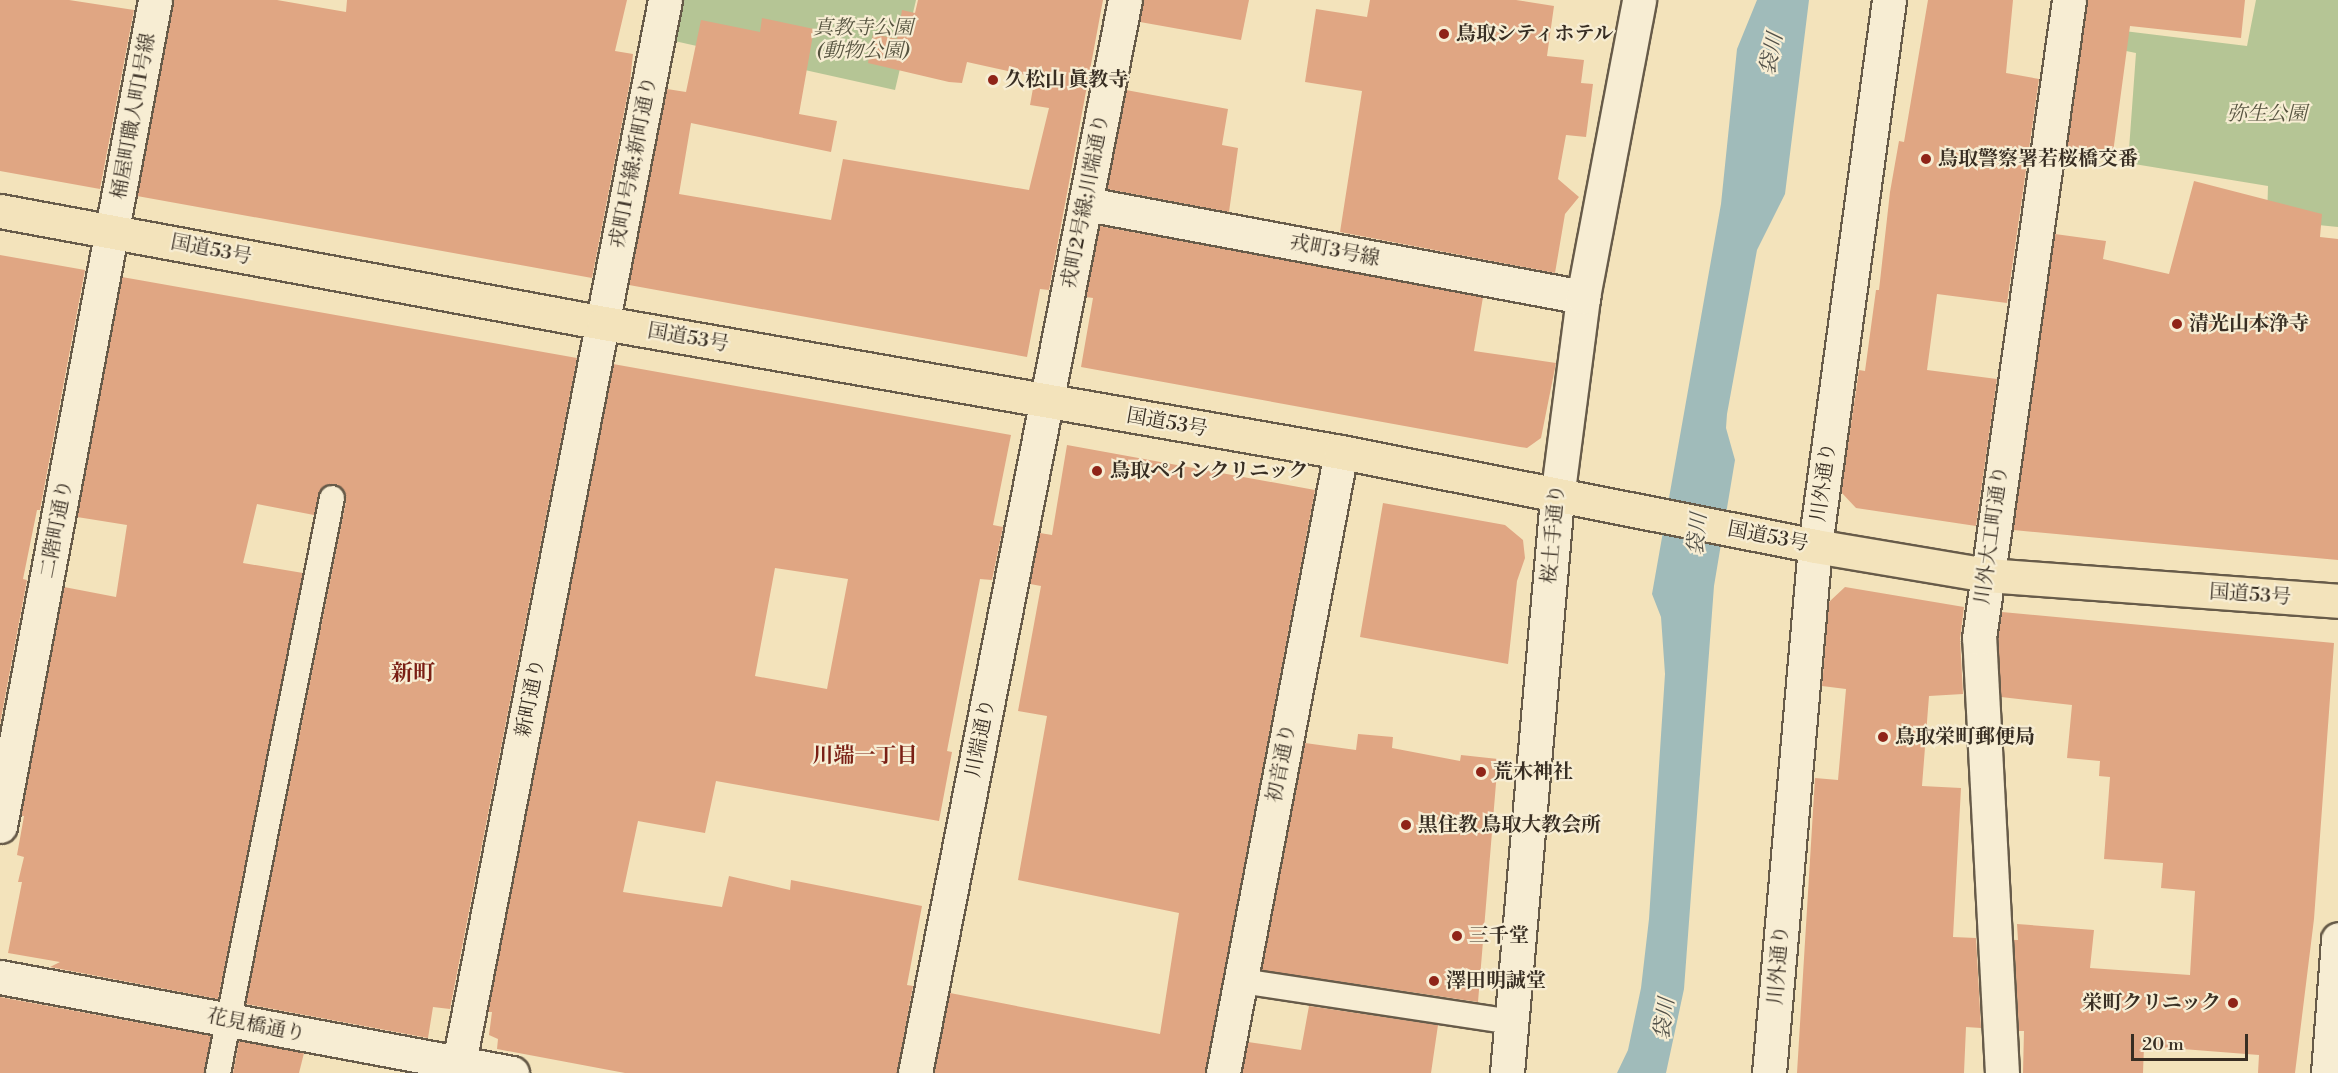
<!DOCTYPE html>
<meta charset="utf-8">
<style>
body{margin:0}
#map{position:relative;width:2338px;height:1073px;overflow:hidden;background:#f3e3bb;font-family:"Libre Bodoni","Noto Serif JP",serif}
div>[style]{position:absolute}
.green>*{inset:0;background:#b5c595}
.water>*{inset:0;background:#a0bbba}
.building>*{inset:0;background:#e0a683}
.roads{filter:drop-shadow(2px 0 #675b49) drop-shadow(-2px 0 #675b49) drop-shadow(0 2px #675b49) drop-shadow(0 -2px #675b49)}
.service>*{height:24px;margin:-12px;padding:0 12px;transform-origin:12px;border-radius:12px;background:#f7edd3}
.minor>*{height:33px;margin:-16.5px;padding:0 16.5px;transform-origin:16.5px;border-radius:16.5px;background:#f7edd3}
.trunk>*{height:33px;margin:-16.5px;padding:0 16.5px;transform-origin:16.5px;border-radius:16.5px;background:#f3e3bb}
.dots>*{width:16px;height:16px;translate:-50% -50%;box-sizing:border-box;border:3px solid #f7edd3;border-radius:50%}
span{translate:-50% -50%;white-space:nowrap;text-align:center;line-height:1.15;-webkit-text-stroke:4.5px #f7edd3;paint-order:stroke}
.park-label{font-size:20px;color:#575440;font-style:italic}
.poi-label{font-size:20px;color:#382e23;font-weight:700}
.left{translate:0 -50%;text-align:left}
.right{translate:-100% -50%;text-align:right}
.street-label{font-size:20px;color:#382e23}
.water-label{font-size:21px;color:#525149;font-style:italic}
.neighbourhood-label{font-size:21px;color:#7a1f14;font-weight:700}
.quarter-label{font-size:22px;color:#7a1f14;font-weight:700}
.scale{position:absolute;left:2131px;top:1034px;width:117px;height:27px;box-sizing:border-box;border:3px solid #382e23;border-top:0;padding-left:8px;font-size:18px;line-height:21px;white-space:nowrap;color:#382e23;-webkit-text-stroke:4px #f7edd3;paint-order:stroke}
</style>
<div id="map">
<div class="green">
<i style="clip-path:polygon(677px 0,916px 0,895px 90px,670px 40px)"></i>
<i style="clip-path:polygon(2256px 0,2338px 0,2338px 227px,2267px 220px,2268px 186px,2128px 163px,2136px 53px,2082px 42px,2083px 26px,2247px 46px)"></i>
</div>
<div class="water">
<i style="clip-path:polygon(1757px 0,1809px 0,1785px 194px,1757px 250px,1727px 414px,1726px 428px,1735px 460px,1714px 586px,1684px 989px,1666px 1073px,1617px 1073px,1628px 1050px,1641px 988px,1649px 919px,1665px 674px,1661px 617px,1652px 594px,1721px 204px,1737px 49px)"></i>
</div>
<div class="building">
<i style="clip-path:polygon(0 0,69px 0,134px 10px,100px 189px,0 171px)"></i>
<i style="clip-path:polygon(173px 0,277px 0,346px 12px,347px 0,627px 0,615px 51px,633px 54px,630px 82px,592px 278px,137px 196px)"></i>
<i style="clip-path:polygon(918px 0,1103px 0,1049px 290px,1040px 289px,1027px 357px,629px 285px,667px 89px,686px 92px,701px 20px,760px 32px,762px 18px,814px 29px,799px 114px,837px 121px,831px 152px,691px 123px,679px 194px,831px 220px,843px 159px,1029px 190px,1049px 108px,1030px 105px,1035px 77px,967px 62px,962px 83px,949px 82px,868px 63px,873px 34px,897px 39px,902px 10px,915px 13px)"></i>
<i style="clip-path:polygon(1143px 0,1249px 0,1241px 40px,1140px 22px)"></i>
<i style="clip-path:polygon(1370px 0,1516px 0,1554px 6px,1547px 56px,1584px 60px,1581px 83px,1593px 84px,1586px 137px,1566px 135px,1558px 179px,1579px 197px,1565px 214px,1555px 273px,1340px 232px,1362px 91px,1305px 82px,1316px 9px,1367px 17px)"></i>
<i style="clip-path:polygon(1928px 0,2013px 0,2006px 73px,2039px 79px,2007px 303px,1937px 294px,1927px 370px,1997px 379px,1976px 526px,1856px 508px,1841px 492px,1859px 370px,1865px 371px,1876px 290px,1879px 290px,1890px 192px,1899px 141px,1904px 142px)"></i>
<i style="clip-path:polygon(2087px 0,2245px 0,2241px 38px,2130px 26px,2112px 160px,2067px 150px)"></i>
<i style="clip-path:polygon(1126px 90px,1228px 109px,1222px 145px,1238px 148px,1229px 212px,1107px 189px)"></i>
<i style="clip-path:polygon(2194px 181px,2322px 214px,2320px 237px,2338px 239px,2338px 560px,2013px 530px,2055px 234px,2106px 241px,2103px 259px,2169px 274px)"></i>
<i style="clip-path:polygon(1100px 226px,1483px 297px,1474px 351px,1556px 363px,1541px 438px,1527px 448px,1520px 447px,1081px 367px,1093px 298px,1086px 297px)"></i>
<i style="clip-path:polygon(0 255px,85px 270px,40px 510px,37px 510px,23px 579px,27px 580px,0 724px)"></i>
<i style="clip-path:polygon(122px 277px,577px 358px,450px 1009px,433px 1007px,428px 1038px,246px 1004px,346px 501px,345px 493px,335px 484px,321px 489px,314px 515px,257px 504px,243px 563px,303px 573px,218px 999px,50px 967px,60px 962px,8px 953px,22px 882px,18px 882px,24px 857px,17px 855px,24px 816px,21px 816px,64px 587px,116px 597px,127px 525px,77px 517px)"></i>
<i style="clip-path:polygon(evenodd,613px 364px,1011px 435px,993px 525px,1003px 527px,992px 580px,980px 579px,947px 751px,952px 752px,939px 821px,716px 781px,705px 833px,638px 821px,623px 892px,722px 907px,729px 876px,790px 890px,791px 880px,922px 906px,907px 985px,913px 986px,897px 1073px,625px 1073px,497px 1049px,498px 1039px,489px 1035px,492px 1012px,488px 1012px,613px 364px,775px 568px,848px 579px,827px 689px,755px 676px,775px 568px)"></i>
<i style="clip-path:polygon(1067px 445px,1315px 490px,1205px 1073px,934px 1073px,950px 993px,1160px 1034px,1179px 913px,1018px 880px,1047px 716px,1018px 711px,1041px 586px,1030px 584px,1040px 533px,1052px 535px)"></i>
<i style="clip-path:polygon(1383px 503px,1505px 525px,1523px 540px,1525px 558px,1517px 581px,1508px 664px,1360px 637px)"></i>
<i style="clip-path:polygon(1845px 587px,1964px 607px,1960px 639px,1963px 694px,1929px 696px,1922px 786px,1961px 788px,1953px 937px,1976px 938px,1981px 1028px,1966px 1027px,1964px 1073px,1797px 1073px,1815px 778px,1838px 780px,1846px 689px,1822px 686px,1829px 602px)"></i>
<i style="clip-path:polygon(2002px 612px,2334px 643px,2314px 919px,2295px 1073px,2258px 1073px,2259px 1055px,2144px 1046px,2143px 1073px,2023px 1073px,2024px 1031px,2019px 1031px,2014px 940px,2018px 940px,2017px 924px,2094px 930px,2090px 968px,2190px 975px,2195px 891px,2161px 888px,2163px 863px,2104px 859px,2110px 777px,2099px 776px,2100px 761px,2067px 758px,2072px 705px,2001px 697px,1998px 639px)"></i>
<i style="clip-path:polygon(1358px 734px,1393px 737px,1392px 748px,1460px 761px,1461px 755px,1498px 759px,1478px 1002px,1262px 970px,1305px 743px,1356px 750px)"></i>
<i style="clip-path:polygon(0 997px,211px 1036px,204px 1073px,0 1073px)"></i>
<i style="clip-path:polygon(1309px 1006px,1438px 1025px,1431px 1073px,1242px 1073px,1248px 1042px,1301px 1050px)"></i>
<i style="clip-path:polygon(239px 1041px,304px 1053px,299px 1073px,233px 1073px)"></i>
</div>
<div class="roads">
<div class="service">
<i style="left:1241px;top:981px;width:273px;rotate:8.6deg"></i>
<i style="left:218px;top:1073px;width:586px;rotate:-78.79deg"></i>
</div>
<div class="minor">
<i style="left:1087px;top:204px;width:505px;rotate:10.62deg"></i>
<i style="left:0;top:826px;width:840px;rotate:-79.37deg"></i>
<i style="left:0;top:977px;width:521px;rotate:10.62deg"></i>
<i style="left:457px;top:1073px;width:1093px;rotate:-79.03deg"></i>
<i style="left:915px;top:1073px;width:1093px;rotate:-78.93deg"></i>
<i style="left:1223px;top:1073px;width:632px;rotate:-79.24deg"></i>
<i style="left:1507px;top:1073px;width:577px;rotate:-85.03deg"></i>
<i style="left:1557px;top:498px;width:203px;rotate:-82.6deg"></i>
<i style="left:1583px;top:297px;width:302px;rotate:-79.3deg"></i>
<i style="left:1769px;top:1073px;width:529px;rotate:-85.01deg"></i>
<i style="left:1815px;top:546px;width:551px;rotate:-82.28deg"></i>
<i style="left:2002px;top:1073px;width:436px;rotate:-93deg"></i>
<i style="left:1979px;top:638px;width:644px;rotate:-81.97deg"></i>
<i style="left:2328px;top:1073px;width:134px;rotate:-85.7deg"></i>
</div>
<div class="trunk">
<i style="left:0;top:211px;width:614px;rotate:10.51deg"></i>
<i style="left:604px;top:323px;width:748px;rotate:9.93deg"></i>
<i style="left:1341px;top:452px;width:483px;rotate:11.2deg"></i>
<i style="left:1815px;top:546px;width:173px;rotate:9.6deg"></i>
<i style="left:1986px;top:575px;width:353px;rotate:4.2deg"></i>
</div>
</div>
<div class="dots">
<i style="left:1444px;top:34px;background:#8f2418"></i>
<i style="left:993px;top:80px;background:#8f2418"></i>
<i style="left:1926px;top:159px;background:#8f2418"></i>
<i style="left:2177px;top:324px;background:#8f2418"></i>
<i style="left:1097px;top:471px;background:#8f2418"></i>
<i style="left:1883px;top:737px;background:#8f2418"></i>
<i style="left:1481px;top:772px;background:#8f2418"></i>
<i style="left:1406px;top:825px;background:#8f2418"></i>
<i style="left:1457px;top:936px;background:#8f2418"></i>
<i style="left:1434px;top:981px;background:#8f2418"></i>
<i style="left:2233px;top:1003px;background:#8f2418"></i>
</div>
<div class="park-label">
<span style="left:863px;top:40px">真教寺公園<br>(動物公園)</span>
<span style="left:2267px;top:114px">弥生公園</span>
</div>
<div class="poi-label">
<span class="left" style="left:1456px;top:34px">鳥取シティホテル</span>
<span class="left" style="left:1005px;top:80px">久松山 眞教寺</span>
<span class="left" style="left:1938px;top:159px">鳥取警察署若桜橋交番</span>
<span class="left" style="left:2189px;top:324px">清光山本浄寺</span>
<span class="left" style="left:1110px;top:471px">鳥取ペインクリニック</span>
<span class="left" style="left:1895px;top:737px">鳥取栄町郵便局</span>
<span class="left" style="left:1493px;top:772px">荒木神社</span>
<span class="left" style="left:1418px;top:825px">黒住教 鳥取大教会所</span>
<span class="left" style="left:1469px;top:936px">三千堂</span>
<span class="left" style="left:1446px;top:981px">澤田明誠堂</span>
<span class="right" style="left:2221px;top:1003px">栄町クリニック</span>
</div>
<div class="street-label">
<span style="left:134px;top:116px;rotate:-80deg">桶屋町職人町1号線</span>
<span style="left:634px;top:162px;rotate:-79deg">戎町1号線;新町通り</span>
<span style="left:1086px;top:201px;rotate:-79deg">戎町2号線;川端通り</span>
<span style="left:211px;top:250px;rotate:11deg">国道53号</span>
<span style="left:1335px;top:251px;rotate:11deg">戎町3号線</span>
<span style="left:688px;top:338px;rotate:10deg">国道53号</span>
<span style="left:1167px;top:423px;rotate:10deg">国道53号</span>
<span style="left:1824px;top:482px;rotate:-82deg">川外通り</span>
<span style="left:57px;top:529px;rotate:-79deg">二階町通り</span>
<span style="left:1554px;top:534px;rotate:-85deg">桜土手通り</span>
<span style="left:1992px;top:535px;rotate:-82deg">川外大工町通り</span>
<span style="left:1768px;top:537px;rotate:11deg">国道53号</span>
<span style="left:2250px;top:595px;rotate:4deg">国道53号</span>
<span style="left:531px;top:698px;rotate:-79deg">新町通り</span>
<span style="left:981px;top:738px;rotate:-79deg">川端通り</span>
<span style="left:1282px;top:763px;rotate:-79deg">初音通り</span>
<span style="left:1779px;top:965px;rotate:-85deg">川外通り</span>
<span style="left:256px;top:1026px;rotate:11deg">花見橋通り</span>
</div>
<div class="water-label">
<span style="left:1772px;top:54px;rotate:-78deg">袋川</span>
<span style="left:1698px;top:534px;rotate:-85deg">袋川</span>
<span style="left:1665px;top:1019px;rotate:-82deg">袋川</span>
</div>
<div class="neighbourhood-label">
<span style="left:865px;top:756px">川端一丁目</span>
</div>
<div class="quarter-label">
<span style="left:413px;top:674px">新町</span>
</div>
<div class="scale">20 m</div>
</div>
